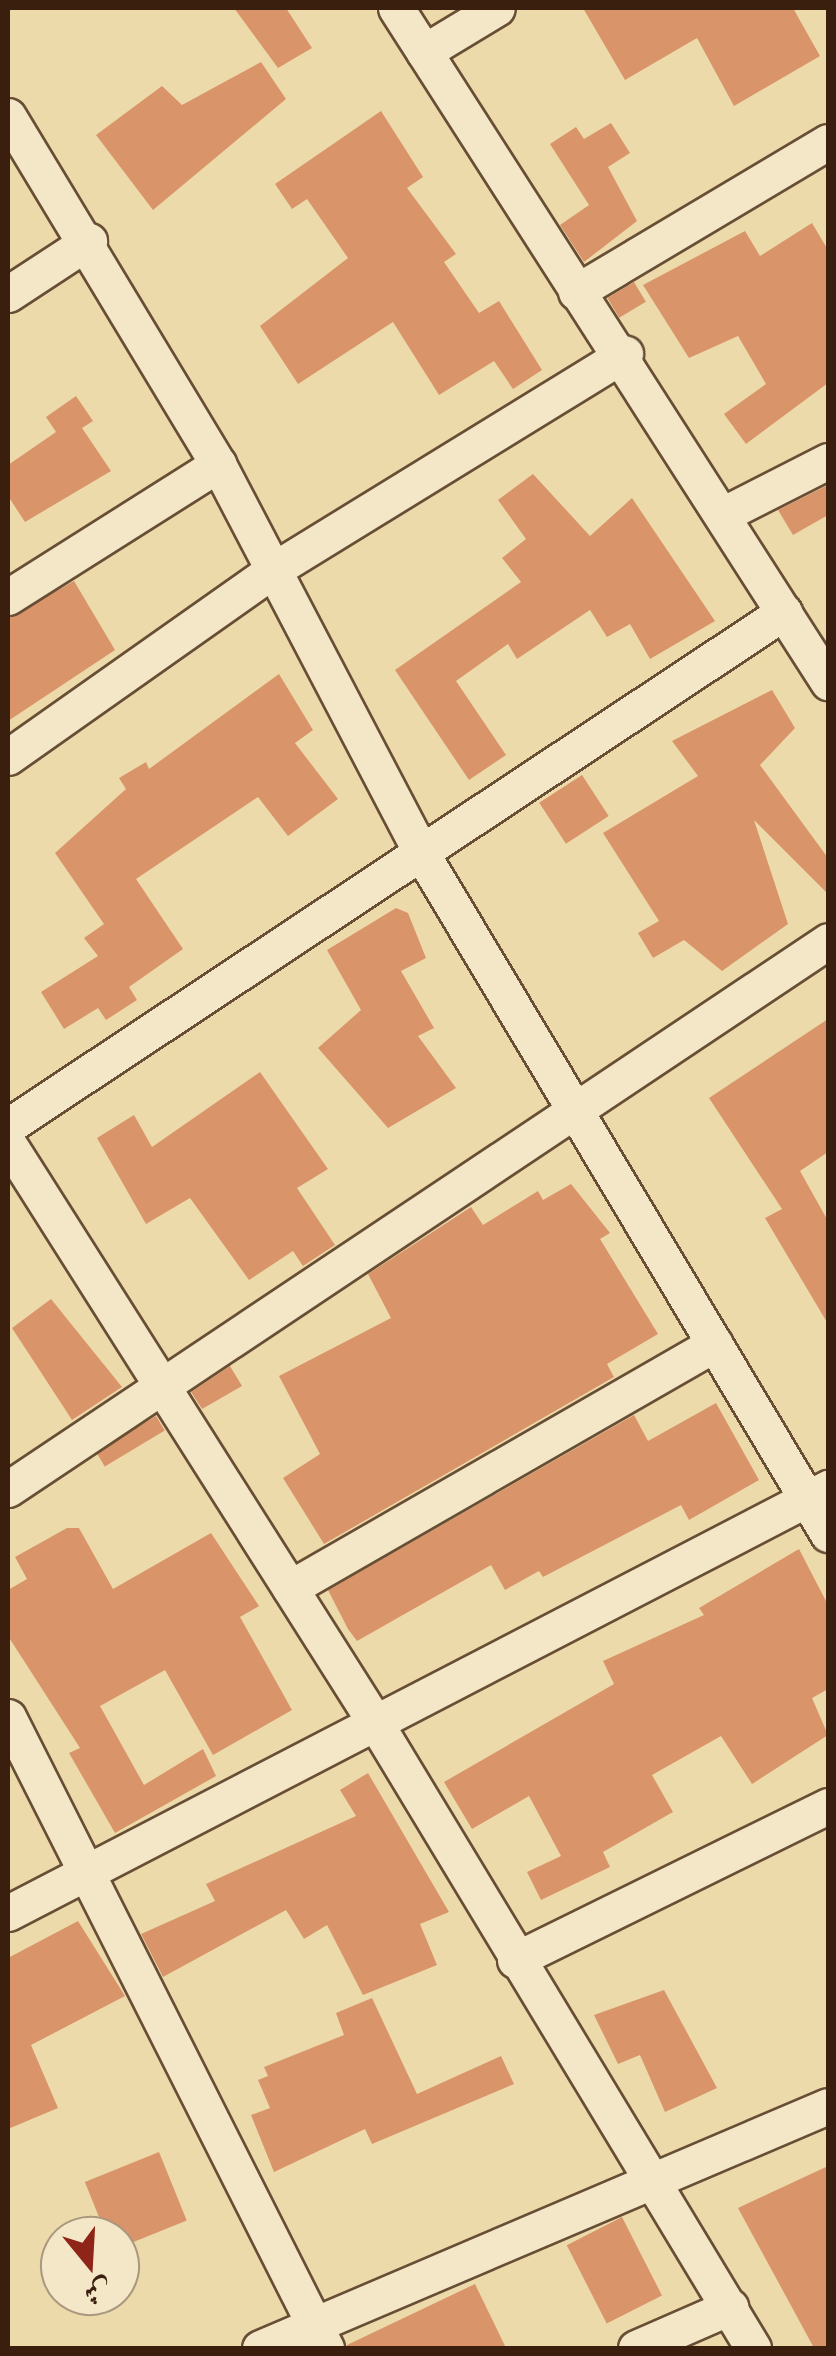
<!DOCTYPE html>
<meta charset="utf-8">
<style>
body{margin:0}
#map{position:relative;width:836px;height:2356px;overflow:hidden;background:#eddaab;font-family:"EB Garamond",Amiri,serif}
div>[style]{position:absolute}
.building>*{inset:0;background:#d99569;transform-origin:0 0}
.roads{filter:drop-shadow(2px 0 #674e35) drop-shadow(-2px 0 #674e35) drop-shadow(0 2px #674e35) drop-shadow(0 -2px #674e35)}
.minor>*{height:35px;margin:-17.5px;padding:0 17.5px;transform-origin:17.5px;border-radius:17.5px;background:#f3e7c8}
span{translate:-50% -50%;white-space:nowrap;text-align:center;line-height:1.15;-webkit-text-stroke:10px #f3e7c8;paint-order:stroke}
.frame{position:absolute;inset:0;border:10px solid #3a1f0e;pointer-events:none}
.north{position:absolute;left:40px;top:2216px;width:100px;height:100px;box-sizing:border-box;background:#f3e7c8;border:2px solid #a9977e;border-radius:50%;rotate:162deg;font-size:28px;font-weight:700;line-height:40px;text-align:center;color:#3a1f0e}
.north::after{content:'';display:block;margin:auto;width:35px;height:45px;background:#8f2418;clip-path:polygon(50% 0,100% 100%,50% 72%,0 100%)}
</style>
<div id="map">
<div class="building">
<i style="clip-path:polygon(234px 8px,286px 8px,312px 48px,278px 68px)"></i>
<i style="clip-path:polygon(583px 8px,793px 8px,820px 56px,734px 106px,697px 38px,625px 80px)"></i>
<i style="clip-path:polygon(261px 62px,286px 99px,153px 210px,96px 135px,162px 86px,182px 105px)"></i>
<i style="clip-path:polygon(381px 111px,423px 177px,407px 188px,456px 254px,444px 262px,479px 313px,499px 301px,542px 370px,513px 389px,494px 361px,439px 395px,393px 322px,298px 384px,260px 326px,348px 258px,307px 199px,292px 209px,275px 184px)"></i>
<i style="clip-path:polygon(611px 123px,630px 153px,608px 167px,637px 221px,584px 262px,560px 225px,589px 205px,550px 144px,576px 127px,584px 139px)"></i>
<i style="clip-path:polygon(812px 223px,828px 250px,828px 383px,746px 444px,724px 414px,766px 384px,738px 336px,689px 358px,643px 285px,745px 231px,760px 256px)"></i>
<i style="left:634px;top:282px;width:23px;height:31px;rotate:59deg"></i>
<i style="clip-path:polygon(76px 396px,93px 421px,82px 428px,111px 471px,25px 522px,8px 496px,8px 465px,56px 432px,46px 417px)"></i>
<i style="clip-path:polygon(533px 474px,590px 536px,632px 498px,715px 621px,650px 659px,630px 624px,607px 637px,590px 610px,517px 659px,508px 644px,456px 681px,506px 755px,469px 780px,395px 670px,521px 582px,502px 558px,526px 539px,498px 500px)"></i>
<i style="clip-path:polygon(828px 485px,828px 515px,793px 535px,778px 510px)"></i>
<i style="clip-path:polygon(74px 581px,115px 650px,8px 721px,8px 618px)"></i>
<i style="clip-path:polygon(279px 674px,313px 730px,295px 743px,338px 799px,288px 836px,258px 797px,136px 879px,183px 949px,129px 987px,137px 1000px,106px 1020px,98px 1008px,64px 1029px,41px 992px,98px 956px,84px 938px,104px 924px,55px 853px,126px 789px,119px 778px,146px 762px,149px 769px)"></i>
<i style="clip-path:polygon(772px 690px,795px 728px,760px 765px,828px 858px,828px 894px,754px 820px,788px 924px,722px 971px,684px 940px,653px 958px,638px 933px,659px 921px,603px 833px,698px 776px,672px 741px)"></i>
<i style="left:582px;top:775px;width:49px;height:51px;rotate:57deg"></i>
<i style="clip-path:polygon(396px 908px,408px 913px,426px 958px,401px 971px,434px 1028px,418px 1036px,456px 1088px,388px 1128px,318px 1048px,361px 1010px,327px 950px)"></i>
<i style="clip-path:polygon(828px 1019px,828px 1152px,800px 1171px,828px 1221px,828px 1324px,765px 1218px,782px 1209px,709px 1098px)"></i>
<i style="clip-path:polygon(260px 1072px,328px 1169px,297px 1188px,335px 1245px,303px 1266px,293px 1251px,249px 1280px,190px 1198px,146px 1224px,97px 1138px,134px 1115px,152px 1147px)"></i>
<i style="clip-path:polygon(571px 1184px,610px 1233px,600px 1239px,658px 1334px,607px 1364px,614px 1377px,324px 1544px,283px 1478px,320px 1454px,279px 1376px,391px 1318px,368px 1274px,405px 1250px,471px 1207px,483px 1225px,538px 1191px,543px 1200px)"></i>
<i style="clip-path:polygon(51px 1299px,122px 1387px,72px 1420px,12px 1328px)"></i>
<i style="clip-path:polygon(230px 1366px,242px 1386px,202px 1409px,191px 1392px)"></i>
<i style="clip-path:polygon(716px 1403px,759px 1480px,689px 1520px,681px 1505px,543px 1577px,539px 1571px,505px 1590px,491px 1565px,357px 1641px,348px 1629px,328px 1590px,634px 1415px,648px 1441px)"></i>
<i style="left:156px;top:1416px;width:17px;height:70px;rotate:59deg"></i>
<i style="clip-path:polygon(67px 1528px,79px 1528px,113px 1589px,211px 1533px,259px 1606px,240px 1617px,292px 1710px,213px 1755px,165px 1670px,100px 1706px,144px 1785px,203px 1749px,216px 1776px,115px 1833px,69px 1753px,80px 1748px,8px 1636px,8px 1590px,27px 1579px,15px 1557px)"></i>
<i style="clip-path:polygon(799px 1549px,828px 1605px,828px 1689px,812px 1698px,828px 1735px,752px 1784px,721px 1736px,652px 1775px,673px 1812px,603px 1852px,610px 1867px,541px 1900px,527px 1872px,561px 1856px,529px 1796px,472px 1829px,444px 1782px,614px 1684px,603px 1661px,704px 1615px,699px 1608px)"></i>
<i style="clip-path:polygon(368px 1773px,449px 1912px,420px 1924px,437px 1965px,363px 1995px,327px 1925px,304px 1939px,286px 1910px,163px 1977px,141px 1934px,215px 1901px,206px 1884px,356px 1816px,340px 1790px)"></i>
<i style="clip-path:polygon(78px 1921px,125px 1996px,31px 2045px,58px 2108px,8px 2129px,8px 1958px)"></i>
<i style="clip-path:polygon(664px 1990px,717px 2088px,665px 2112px,640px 2055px,618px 2064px,594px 2015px)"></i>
<i style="clip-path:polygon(372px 1998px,417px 2094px,501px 2056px,514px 2084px,372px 2144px,365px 2129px,274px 2172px,251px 2115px,270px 2108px,258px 2080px,268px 2076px,264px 2067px,344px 2035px,336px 2013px)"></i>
<i style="left:159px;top:2152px;width:74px;height:80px;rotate:68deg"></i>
<i style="clip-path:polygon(828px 2166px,828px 2348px,814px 2348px,738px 2208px)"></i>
<i style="left:622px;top:2217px;width:88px;height:62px;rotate:63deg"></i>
<i style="clip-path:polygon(475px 2284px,506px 2348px,347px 2348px,347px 2345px)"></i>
</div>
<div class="roads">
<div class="minor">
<i style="left:396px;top:8px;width:801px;rotate:57.34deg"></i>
<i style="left:424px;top:52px;width:85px;rotate:-31.1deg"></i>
<i style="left:8px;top:116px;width:406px;rotate:58.9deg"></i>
<i style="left:218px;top:464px;width:442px;rotate:62.4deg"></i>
<i style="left:423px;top:856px;width:790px;rotate:59.15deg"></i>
<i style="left:576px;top:292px;width:293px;rotate:-30.8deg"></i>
<i style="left:8px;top:294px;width:97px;rotate:-33.2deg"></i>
<i style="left:724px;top:514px;width:117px;rotate:-27deg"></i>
<i style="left:8px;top:597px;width:249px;rotate:-32.3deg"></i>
<i style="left:8px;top:757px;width:321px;rotate:-35.2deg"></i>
<i style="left:270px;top:572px;width:417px;rotate:-31.6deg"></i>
<i style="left:8px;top:1126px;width:931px;rotate:-33.52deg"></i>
<i style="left:8px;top:1143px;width:682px;rotate:57.64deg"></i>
<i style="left:373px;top:1719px;width:735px;rotate:58.86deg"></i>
<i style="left:8px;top:1489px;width:986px;rotate:-33.75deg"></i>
<i style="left:290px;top:1588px;width:490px;rotate:-29.9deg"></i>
<i style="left:8px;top:1717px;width:707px;rotate:63.25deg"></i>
<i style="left:8px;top:1913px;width:924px;rotate:-27.4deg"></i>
<i style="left:515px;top:1960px;width:349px;rotate:-26.2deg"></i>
<i style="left:260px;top:2348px;width:617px;rotate:-23.08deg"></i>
<i style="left:636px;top:2348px;width:103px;rotate:-23.6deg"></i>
</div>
</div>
<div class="frame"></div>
<div class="north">ش</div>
</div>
